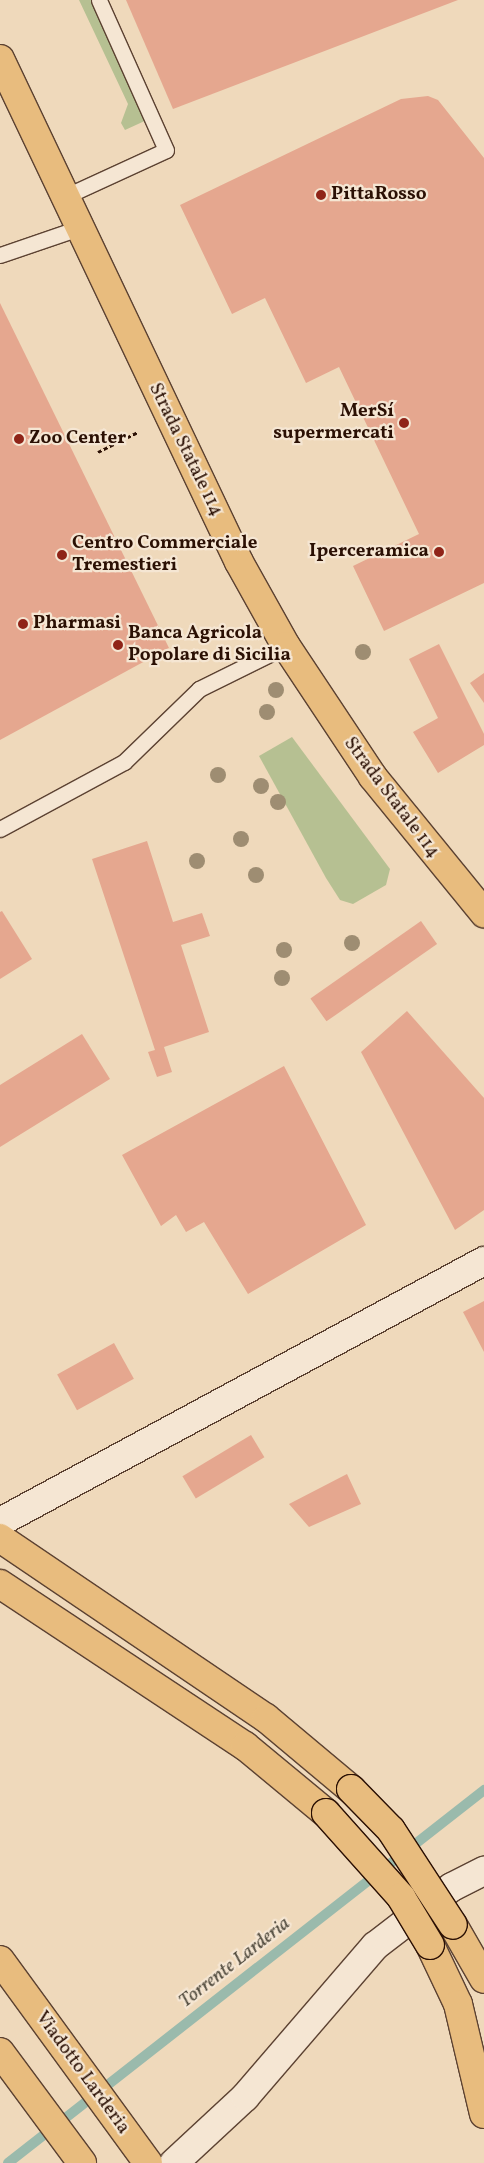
<!DOCTYPE html>
<meta charset="utf-8">
<style>
body{margin:0}
#map{position:relative;width:484px;height:2163px;overflow:hidden;background:#efd9bb;font-family:Vollkorn,serif}
div>[style]{position:absolute}
.green>*{inset:0;background:#b6c092}
.stream>*{height:10px;margin:-5px;padding:0 5px;transform-origin:5px;border-radius:5px;background:#9abaac}
.building>*{inset:0;background:#e5a78f;transform-origin:0 0}
.path>*{height:3px;margin-top:-1.5px;transform-origin:0;background:repeating-linear-gradient(90deg,#2b1004 0 4px,transparent 0 6.5px)}
.roads{filter:drop-shadow(1px 0 #5c4232) drop-shadow(-1px 0 #5c4232) drop-shadow(0 1px #5c4232) drop-shadow(0 -1px #5c4232)}
.lane>*{height:15px;margin:-7.5px;padding:0 7.5px;transform-origin:7.5px;border-radius:7.5px;background:#f5e6d3}
.street>*{height:28px;margin:-14px;padding:0 14px;transform-origin:14px;border-radius:14px;background:#f5e6d3}
.primary>*{height:28px;margin:-14px;padding:0 14px;transform-origin:14px;border-radius:14px;background:#e8bc7e}
.highway>*{height:28px;margin:-14px;padding:0 14px;transform-origin:14px;border-radius:14px;background:#e8bc7e}
.bridges{filter:drop-shadow(1px 0 #2b1004) drop-shadow(-1px 0 #2b1004) drop-shadow(0 1px #2b1004) drop-shadow(0 -1px #2b1004)}
.highway-bridge>*{height:28px;margin:-14px;padding:0 14px;transform-origin:14px;border-radius:14px;background:#e8bc7e}
.trees>*{width:16px;height:16px;margin:-8px;border-radius:50%;background:#9e8d72}
.dots>*{width:14px;height:14px;translate:-50% -50%;box-sizing:border-box;border:2px solid #f5e6d3;border-radius:50%}
span{translate:-50% -50%;white-space:nowrap;text-align:center;line-height:1.15;-webkit-text-stroke:4.5px #f5e6d3;paint-order:stroke}
.poi-label{font-size:19px;color:#2b1004;font-weight:700}
.left{translate:0 -50%;text-align:left}
.right{translate:-100% -50%;text-align:right}
.street-label{font-size:19px;color:#2b1004}
.water-label{font-size:20px;color:#524c3f;font-style:italic}
</style>
<div id="map">
<div class="green">
<i style="clip-path:polygon(79px 0,95px 0,149px 119px,125px 130px,121px 123px,128px 104px)"></i>
<i style="clip-path:polygon(292px 737px,390px 869px,386px 885px,353px 904px,340px 900px,326px 878px,259px 756px)"></i>
</div>
<div class="stream">
<i style="left:8px;top:2163px;width:605px;rotate:-38.08deg"></i>
</div>
<div class="building">
<i style="clip-path:polygon(126px 0,458px 0,173px 109px)"></i>
<i style="clip-path:polygon(428px 96px,438px 100px,484px 158px,484px 583px,384px 631px,353px 566px,419px 534px,339px 367px,306px 383px,265px 298px,232px 314px,180px 205px,401px 99px)"></i>
<i style="clip-path:polygon(0 303px,169px 648px,0 740px)"></i>
<i style="clip-path:polygon(439px 644px,484px 734px,484px 745px,438px 773px,413px 732px,438px 718px,409px 659px)"></i>
<i style="clip-path:polygon(484px 673px,484px 703px,470px 683px)"></i>
<i style="clip-path:polygon(147px 841px,173px 922px,202px 913px,210px 936px,181px 945px,209px 1032px,164px 1047px,172px 1072px,157px 1077px,148px 1052px,155px 1050px,92px 859px)"></i>
<i style="clip-path:polygon(2px 911px,32px 959px,0 979px,0 912px)"></i>
<i style="left:421px;top:921px;width:28px;height:135px;rotate:55deg"></i>
<i style="clip-path:polygon(407px 1011px,484px 1098px,484px 1210px,455px 1230px,361px 1052px)"></i>
<i style="clip-path:polygon(82px 1034px,110px 1079px,0 1147px,0 1085px)"></i>
<i style="clip-path:polygon(284px 1066px,366px 1225px,248px 1294px,204px 1222px,186px 1232px,176px 1215px,161px 1226px,122px 1155px)"></i>
<i style="clip-path:polygon(484px 1301px,484px 1352px,463px 1312px)"></i>
<i style="left:114px;top:1343px;width:41px;height:65px;rotate:61deg"></i>
<i style="left:251px;top:1435px;width:26px;height:80px;rotate:59deg"></i>
<i style="clip-path:polygon(347px 1474px,361px 1504px,309px 1527px,289px 1504px)"></i>
</div>
<div class="path">
<i style="left:98px;top:452px;width:45px;rotate:-26.6deg"></i>
</div>
<div class="roads">
<div class="lane">
<i style="left:64px;top:197px;width:112px;rotate:-24.7deg"></i>
<i style="left:166px;top:150px;width:164px;rotate:-114.1deg"></i>
<i style="left:0;top:255px;width:83px;rotate:-18.9deg"></i>
<i style="left:0;top:829px;width:141px;rotate:-28.4deg"></i>
<i style="left:124px;top:762px;width:105px;rotate:-44.2deg"></i>
<i style="left:199px;top:689px;width:97px;rotate:-26.3deg"></i>
</div>
<div class="street">
<i style="left:0;top:1522px;width:550px;rotate:-28.34deg"></i>
<i style="left:174px;top:2163px;width:97px;rotate:-42.9deg"></i>
<i style="left:245px;top:2097px;width:199px;rotate:-49.3deg"></i>
<i style="left:375px;top:1946px;width:97px;rotate:-37.5deg"></i>
<i style="left:452px;top:1887px;width:36px;rotate:-27deg"></i>
</div>
<div class="primary">
<i style="left:0;top:59px;width:557px;rotate:64.59deg"></i>
<i style="left:239px;top:562px;width:96px;rotate:60.8deg"></i>
<i style="left:286px;top:646px;width:157px;rotate:56.4deg"></i>
<i style="left:373px;top:777px;width:176px;rotate:50.8deg"></i>
</div>
<div class="highway">
<i style="left:0;top:1538px;width:321px;rotate:34.1deg"></i>
<i style="left:266px;top:1718px;width:111px;rotate:39.9deg"></i>
<i style="left:0;top:1584px;width:294px;rotate:33.5deg"></i>
<i style="left:245px;top:1746px;width:105px;rotate:39.6deg"></i>
<i style="left:453px;top:1925px;width:62px;rotate:60.1deg"></i>
<i style="left:430px;top:1945px;width:65px;rotate:64.6deg"></i>
<i style="left:458px;top:2004px;width:113px;rotate:76.7deg"></i>
<i style="left:0;top:1960px;width:251px;rotate:53.9deg"></i>
<i style="left:0;top:2052px;width:138px;rotate:53.5deg"></i>
</div>
</div>
<div class="bridges">
<div class="highway-bridge">
<i style="left:351px;top:1789px;width:57px;rotate:45.7deg"></i>
<i style="left:391px;top:1830px;width:113px;rotate:56.9deg"></i>
<i style="left:326px;top:1813px;width:113px;rotate:48.2deg"></i>
<i style="left:401px;top:1897px;width:56px;rotate:58.9deg"></i>
</div>
</div>
<div class="trees">
<i style="left:363px;top:652px"></i>
<i style="left:276px;top:690px"></i>
<i style="left:267px;top:712px"></i>
<i style="left:218px;top:775px"></i>
<i style="left:261px;top:786px"></i>
<i style="left:278px;top:802px"></i>
<i style="left:241px;top:839px"></i>
<i style="left:197px;top:861px"></i>
<i style="left:256px;top:875px"></i>
<i style="left:352px;top:943px"></i>
<i style="left:284px;top:950px"></i>
<i style="left:282px;top:978px"></i>
</div>
<div class="dots">
<i style="left:321px;top:195px;background:#8f2418"></i>
<i style="left:404px;top:423px;background:#8f2418"></i>
<i style="left:19px;top:439px;background:#8f2418"></i>
<i style="left:439px;top:552px;background:#8f2418"></i>
<i style="left:62px;top:555px;background:#8f2418"></i>
<i style="left:23px;top:624px;background:#8f2418"></i>
<i style="left:118px;top:645px;background:#8f2418"></i>
</div>
<div class="poi-label">
<span class="left" style="left:331px;top:195px">PittaRosso</span>
<span class="right" style="left:394px;top:423px">MerSí<br>supermercati</span>
<span class="left" style="left:29px;top:439px">Zoo Center</span>
<span class="left" style="left:72px;top:555px">Centro Commerciale<br>Tremestieri</span>
<span class="right" style="left:429px;top:552px">Iperceramica</span>
<span class="left" style="left:33px;top:624px">Pharmasi</span>
<span class="left" style="left:128px;top:645px">Banca Agricola<br>Popolare di Sicilia</span>
</div>
<div class="street-label">
<span style="left:185px;top:450px;rotate:64deg">Strada Statale 114</span>
<span style="left:391px;top:798px;rotate:53deg">Strada Statale 114</span>
<span style="left:82px;top:2073px;rotate:54deg">Viadotto Larderia</span>
</div>
<div class="water-label">
<span style="left:235px;top:1963px;rotate:-38deg">Torrente Larderia</span>
</div>
</div>
